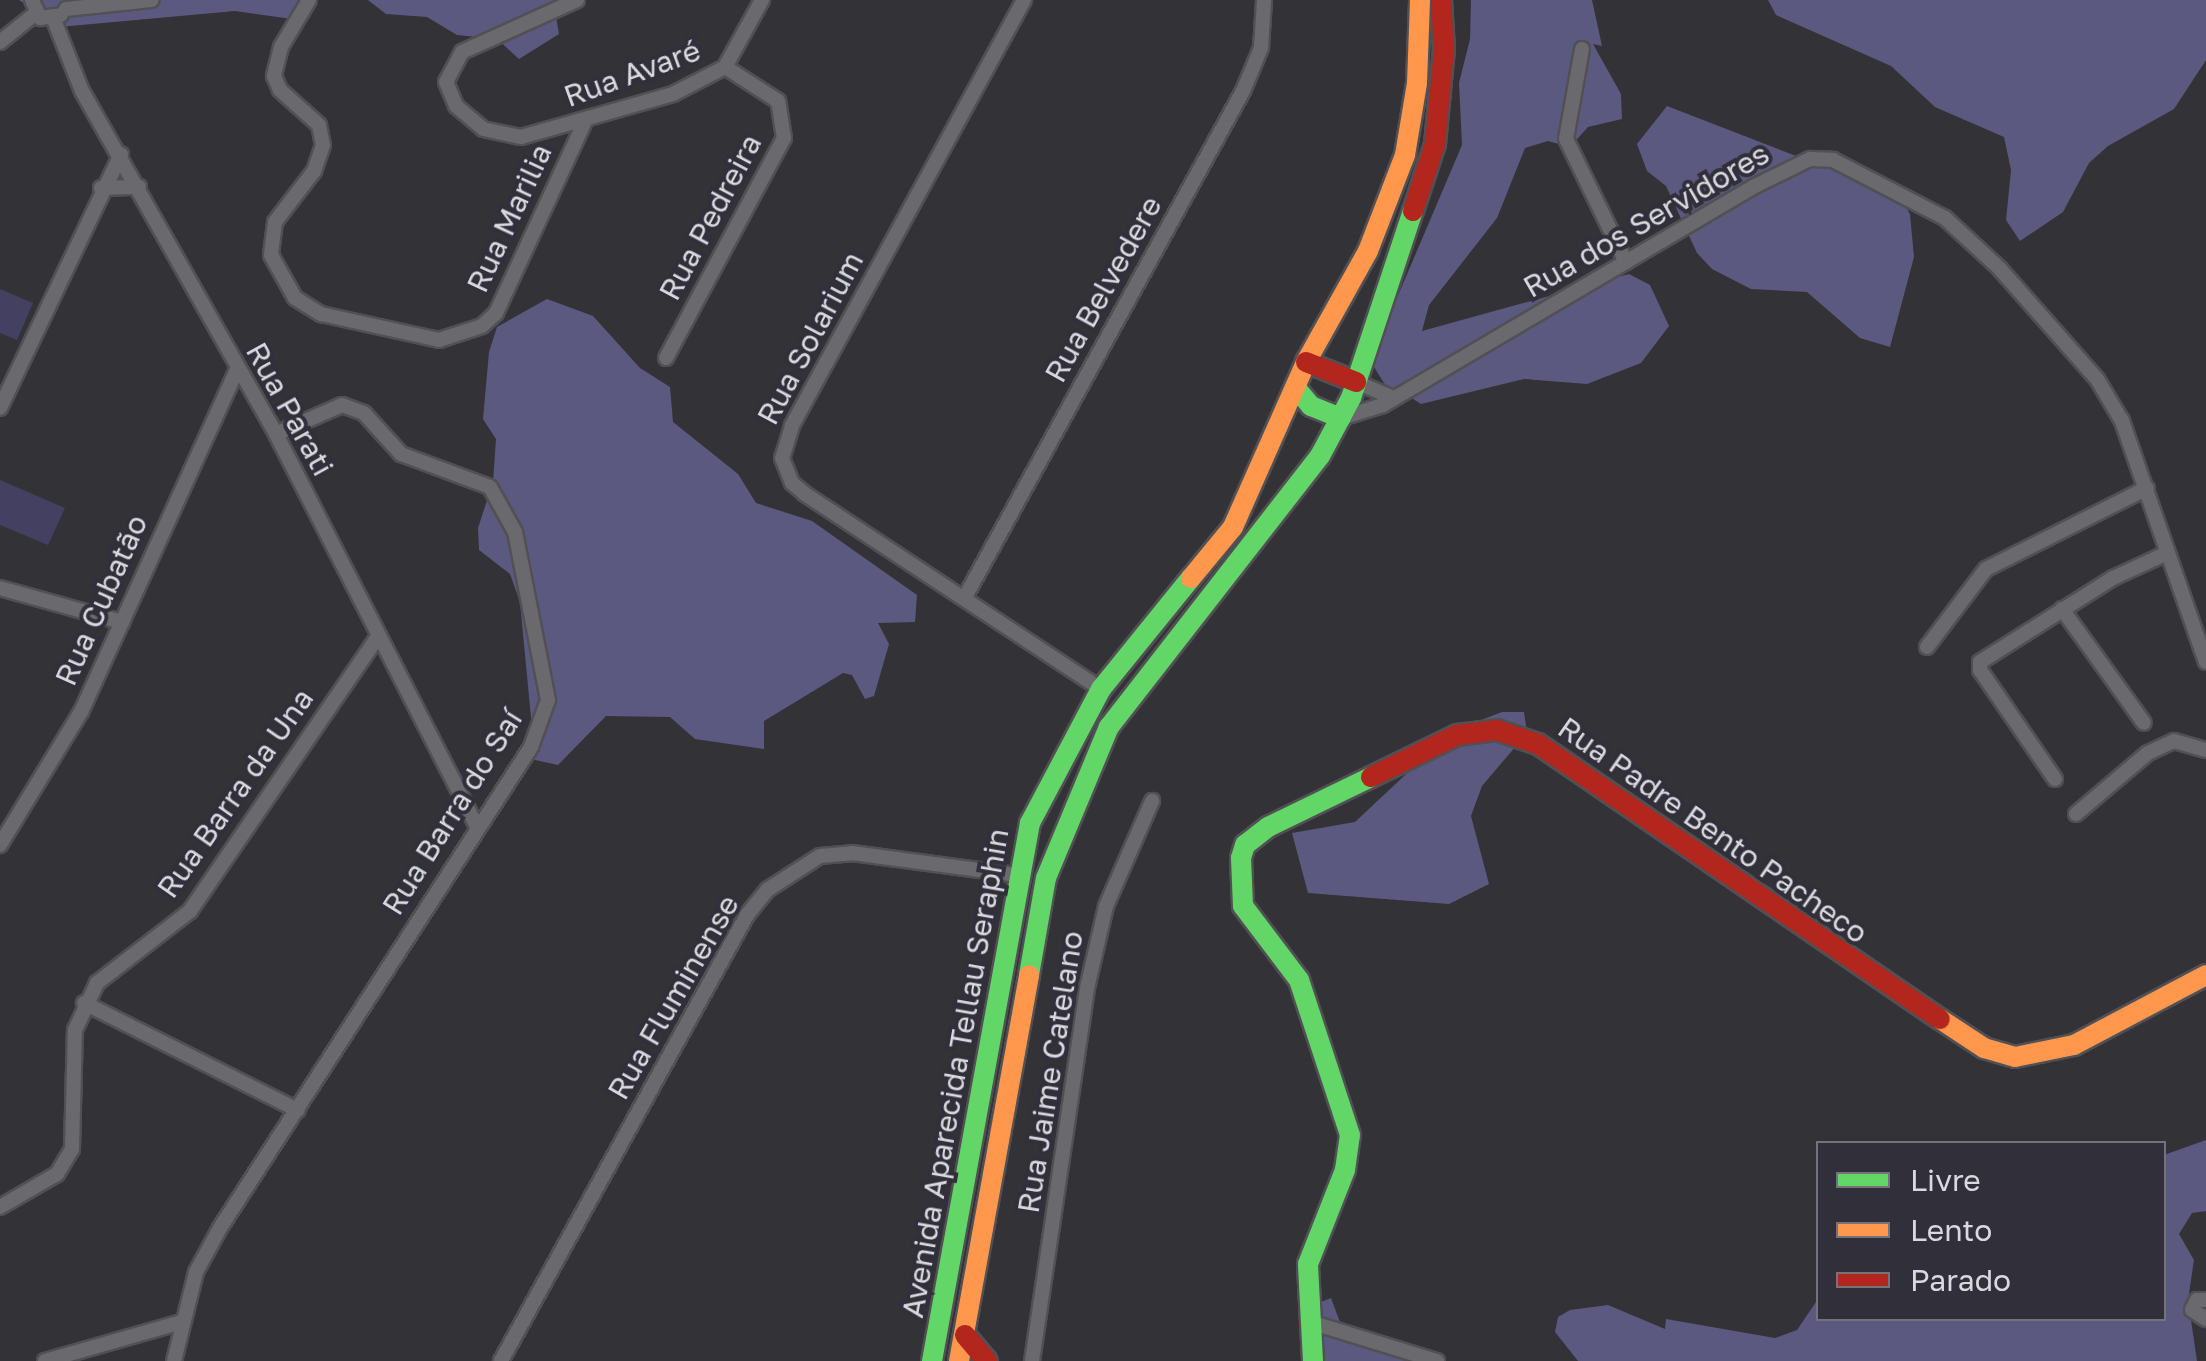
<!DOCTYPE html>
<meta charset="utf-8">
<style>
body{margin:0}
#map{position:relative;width:2206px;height:1361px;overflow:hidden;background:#323237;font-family:"Golos Text",sans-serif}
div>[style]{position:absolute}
.green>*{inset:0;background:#434062}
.forest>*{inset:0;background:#5c5981}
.roads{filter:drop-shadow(2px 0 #505055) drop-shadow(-2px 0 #505055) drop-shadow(0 2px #505055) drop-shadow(0 -2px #505055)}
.street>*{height:14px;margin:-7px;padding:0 7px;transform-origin:7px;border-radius:7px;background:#6a696e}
.fast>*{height:20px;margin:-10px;padding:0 10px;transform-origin:10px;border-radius:10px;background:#63d668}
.slow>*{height:20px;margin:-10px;padding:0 10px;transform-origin:10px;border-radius:10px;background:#ff974d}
.jam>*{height:20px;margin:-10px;padding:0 10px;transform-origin:10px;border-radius:10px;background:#b3261e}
span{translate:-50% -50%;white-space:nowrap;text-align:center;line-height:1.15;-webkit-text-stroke:8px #302f3a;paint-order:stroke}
.street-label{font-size:30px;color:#d9d9e0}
.legend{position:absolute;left:1816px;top:1141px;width:350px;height:180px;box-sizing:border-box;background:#302f3a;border:2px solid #74737c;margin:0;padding:12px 18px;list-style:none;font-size:30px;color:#d9d9e0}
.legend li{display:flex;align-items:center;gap:20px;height:50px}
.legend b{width:50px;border:2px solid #74737c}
</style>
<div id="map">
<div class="green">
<i style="clip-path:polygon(0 289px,33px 303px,17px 340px,0 333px)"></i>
<i style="clip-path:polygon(0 480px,65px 508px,48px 545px,0 525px)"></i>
</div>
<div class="forest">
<i style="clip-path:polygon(19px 0,301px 0,292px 19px,235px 11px,59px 27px)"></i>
<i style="clip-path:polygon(368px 0,553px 0,559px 34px,519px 59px,497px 39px,457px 35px,427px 17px,386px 14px)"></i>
<i style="clip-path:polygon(1471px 0,1592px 0,1602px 46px,1593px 44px,1621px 94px,1622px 119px,1588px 127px,1570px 147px,1548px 141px,1525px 148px,1497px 218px,1429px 305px,1422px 331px,1629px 274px,1650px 285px,1669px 326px,1641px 363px,1587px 384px,1524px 379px,1421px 404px,1404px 393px,1394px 399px,1374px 367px,1379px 340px,1462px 145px,1459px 83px,1470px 39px)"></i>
<i style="clip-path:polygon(1768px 0,2206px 0,2206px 60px,2174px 109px,2108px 146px,2089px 163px,2063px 212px,2020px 241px,2006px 220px,2011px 170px,2004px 137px,1935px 107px,1891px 66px,1776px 15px)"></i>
<i style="clip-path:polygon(1667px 106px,1899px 196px,1910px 214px,1914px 257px,1890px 347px,1860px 338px,1807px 292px,1751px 289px,1712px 269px,1697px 253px,1666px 186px,1647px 171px,1637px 144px)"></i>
<i style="clip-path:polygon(547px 299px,593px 316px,640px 368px,670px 387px,673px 422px,738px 474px,756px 503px,812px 521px,917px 595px,915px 622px,878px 623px,889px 644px,874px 696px,865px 699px,852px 675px,843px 673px,764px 721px,764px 749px,695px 739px,670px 717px,606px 716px,558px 765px,535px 760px,520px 602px,510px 574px,479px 550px,478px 528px,493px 482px,496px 439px,483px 419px,489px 352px,497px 327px)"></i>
<i style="clip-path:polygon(1502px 712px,1524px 712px,1527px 733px,1482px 786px,1471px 816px,1489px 884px,1449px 904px,1308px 893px,1292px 833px,1355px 822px,1452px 731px)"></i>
<i style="clip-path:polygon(2206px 1140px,2206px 1211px,2192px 1213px,2179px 1234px,2194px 1260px,2188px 1300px,2197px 1361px,1578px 1361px,1555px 1332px,1558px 1317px,1570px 1310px,1608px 1305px,1665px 1329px,1666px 1319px,1775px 1338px,1797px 1330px,1818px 1299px,1818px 1318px,2164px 1318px,2164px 1155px)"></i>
<i style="clip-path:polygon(1331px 1298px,1341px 1325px,1427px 1361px,1317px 1361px,1308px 1307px)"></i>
</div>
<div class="roads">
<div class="street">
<i style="left:32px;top:0;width:20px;rotate:66deg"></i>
<i style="left:40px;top:18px;width:21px;rotate:-8deg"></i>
<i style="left:309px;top:0;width:55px;rotate:120.8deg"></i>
<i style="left:281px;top:47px;width:30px;rotate:104deg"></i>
<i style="left:274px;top:76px;width:15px;rotate:67deg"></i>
<i style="left:280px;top:90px;width:52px;rotate:41.9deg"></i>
<i style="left:319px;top:125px;width:20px;rotate:79deg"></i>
<i style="left:323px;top:145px;width:28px;rotate:109deg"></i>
<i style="left:314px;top:171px;width:64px;rotate:127.4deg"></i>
<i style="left:275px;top:222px;width:33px;rotate:97deg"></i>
<i style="left:271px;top:255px;width:49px;rotate:60.8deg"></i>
<i style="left:295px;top:298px;width:31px;rotate:32deg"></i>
<i style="left:321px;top:314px;width:121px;rotate:12.4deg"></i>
<i style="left:439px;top:340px;width:45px;rotate:-18deg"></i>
<i style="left:482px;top:326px;width:19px;rotate:-43deg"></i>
<i style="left:496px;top:313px;width:209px;rotate:-65.1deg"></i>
<i style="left:577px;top:0;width:126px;rotate:155.7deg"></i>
<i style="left:462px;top:52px;width:34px;rotate:118deg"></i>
<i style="left:446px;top:82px;width:26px;rotate:67deg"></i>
<i style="left:456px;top:106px;width:35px;rotate:40deg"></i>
<i style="left:483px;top:129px;width:39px;rotate:12deg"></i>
<i style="left:521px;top:137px;width:158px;rotate:-15.8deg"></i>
<i style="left:673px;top:94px;width:59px;rotate:-27.4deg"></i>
<i style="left:725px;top:67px;width:77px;rotate:-61.1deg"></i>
<i style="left:1024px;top:0;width:485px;rotate:118.6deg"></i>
<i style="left:792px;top:426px;width:34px;rotate:107deg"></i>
<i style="left:782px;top:458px;width:27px;rotate:68deg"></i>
<i style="left:792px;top:483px;width:17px;rotate:40deg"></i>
<i style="left:805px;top:494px;width:354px;rotate:33.4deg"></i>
<i style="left:66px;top:9px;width:86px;rotate:-6deg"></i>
<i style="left:54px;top:20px;width:76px;rotate:68.5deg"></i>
<i style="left:82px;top:91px;width:394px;rotate:60.5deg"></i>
<i style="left:276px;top:434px;width:441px;rotate:62.9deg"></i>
<i style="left:0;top:42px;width:45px;rotate:-38.7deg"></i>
<i style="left:1582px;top:49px;width:91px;rotate:100.1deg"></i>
<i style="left:1566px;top:139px;width:137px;rotate:64deg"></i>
<i style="left:101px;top:188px;width:38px;rotate:-2deg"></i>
<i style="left:666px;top:358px;width:250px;rotate:-61.8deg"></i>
<i style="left:784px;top:138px;width:37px;rotate:-99deg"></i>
<i style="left:778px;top:101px;width:63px;rotate:-147.3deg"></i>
<i style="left:1356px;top:382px;width:38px;rotate:23deg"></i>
<i style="left:0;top:408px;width:281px;rotate:-64.5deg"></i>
<i style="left:1341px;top:418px;width:44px;rotate:-17.2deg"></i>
<i style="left:1383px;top:405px;width:429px;rotate:-30.5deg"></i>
<i style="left:1753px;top:187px;width:64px;rotate:-26.2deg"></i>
<i style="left:1810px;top:159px;width:23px;rotate:2deg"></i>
<i style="left:1833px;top:160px;width:126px;rotate:27.4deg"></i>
<i style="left:1945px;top:218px;width:75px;rotate:42.8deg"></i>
<i style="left:2000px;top:269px;width:147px;rotate:48.6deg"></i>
<i style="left:2097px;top:379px;width:49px;rotate:59.2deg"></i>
<i style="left:2122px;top:421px;width:255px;rotate:70.8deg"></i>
<i style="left:0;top:588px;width:127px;rotate:15.6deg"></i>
<i style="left:965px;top:597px;width:577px;rotate:-61.22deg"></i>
<i style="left:1243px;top:91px;width:47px;rotate:-67.3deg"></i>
<i style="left:1261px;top:48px;width:48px;rotate:-86.4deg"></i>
<i style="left:2062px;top:609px;width:140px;rotate:54.3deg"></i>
<i style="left:1927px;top:647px;width:98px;rotate:-52.9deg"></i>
<i style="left:1986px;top:569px;width:180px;rotate:-26.7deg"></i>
<i style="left:2055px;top:779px;width:132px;rotate:-124.5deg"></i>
<i style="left:1980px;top:670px;width:8px;rotate:-90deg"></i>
<i style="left:1980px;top:662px;width:157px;rotate:-32.3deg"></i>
<i style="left:2113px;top:578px;width:60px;rotate:-24.8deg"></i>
<i style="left:2076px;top:814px;width:94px;rotate:-40.3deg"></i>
<i style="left:2148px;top:753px;width:29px;rotate:-25deg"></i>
<i style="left:2174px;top:741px;width:33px;rotate:16deg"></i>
<i style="left:0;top:845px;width:156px;rotate:-58.7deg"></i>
<i style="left:81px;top:712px;width:376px;rotate:-65.5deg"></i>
<i style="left:84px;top:1003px;width:239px;rotate:26.6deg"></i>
<i style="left:0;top:1207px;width:66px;rotate:-30.1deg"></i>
<i style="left:57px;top:1174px;width:29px;rotate:-59deg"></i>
<i style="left:72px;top:1149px;width:119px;rotate:-88.6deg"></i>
<i style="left:75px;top:1030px;width:52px;rotate:-64.9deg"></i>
<i style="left:97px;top:983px;width:118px;rotate:-37.7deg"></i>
<i style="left:190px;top:911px;width:330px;rotate:-55.6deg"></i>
<i style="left:2206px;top:1300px;width:9px;rotate:180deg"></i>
<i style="left:2197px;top:1300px;width:11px;rotate:117deg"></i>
<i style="left:2192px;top:1310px;width:17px;rotate:33deg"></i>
<i style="left:1310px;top:1322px;width:133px;rotate:17.1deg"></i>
<i style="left:45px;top:1361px;width:142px;rotate:-15.9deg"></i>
<i style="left:174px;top:1361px;width:92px;rotate:-76.1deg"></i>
<i style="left:196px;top:1272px;width:50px;rotate:-61.4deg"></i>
<i style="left:220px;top:1228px;width:573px;rotate:-57.11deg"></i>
<i style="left:531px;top:747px;width:50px;rotate:-70.1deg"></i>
<i style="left:548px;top:700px;width:171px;rotate:-101.1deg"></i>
<i style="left:515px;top:532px;width:51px;rotate:-119.1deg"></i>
<i style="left:490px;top:487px;width:95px;rotate:-159.7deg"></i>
<i style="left:401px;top:454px;width:55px;rotate:-132.1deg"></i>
<i style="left:364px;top:413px;width:23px;rotate:-160deg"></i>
<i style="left:342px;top:405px;width:72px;rotate:156.3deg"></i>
<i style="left:501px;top:1361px;width:509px;rotate:-61.12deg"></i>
<i style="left:747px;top:915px;width:32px;rotate:-51deg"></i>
<i style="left:767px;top:890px;width:63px;rotate:-32.7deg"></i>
<i style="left:820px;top:856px;width:32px;rotate:-5deg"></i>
<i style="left:852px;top:853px;width:165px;rotate:7.6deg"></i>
<i style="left:1032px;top:1361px;width:381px;rotate:-81.6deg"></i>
<i style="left:1088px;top:984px;width:80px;rotate:-77deg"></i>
<i style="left:1106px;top:906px;width:115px;rotate:-66.3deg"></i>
</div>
<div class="fast">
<i style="left:1295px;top:387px;width:25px;rotate:50deg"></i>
<i style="left:1311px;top:406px;width:32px;rotate:22deg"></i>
<i style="left:1029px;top:975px;width:98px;rotate:-80.1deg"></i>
<i style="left:1046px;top:878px;width:164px;rotate:-67.4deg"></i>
<i style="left:1109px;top:727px;width:343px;rotate:-52.1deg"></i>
<i style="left:1320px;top:456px;width:66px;rotate:-61.9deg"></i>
<i style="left:1351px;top:398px;width:197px;rotate:-71.7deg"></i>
<i style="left:932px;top:1361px;width:547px;rotate:-79.68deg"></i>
<i style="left:1030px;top:823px;width:152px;rotate:-62.1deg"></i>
<i style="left:1101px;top:689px;width:143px;rotate:-51deg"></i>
<i style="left:1313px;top:1361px;width:97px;rotate:-93deg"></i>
<i style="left:1308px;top:1264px;width:101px;rotate:-68.5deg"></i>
<i style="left:1345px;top:1170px;width:35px;rotate:-82deg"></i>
<i style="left:1350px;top:1135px;width:163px;rotate:-108.2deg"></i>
<i style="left:1299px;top:980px;width:93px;rotate:-127.1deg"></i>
<i style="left:1243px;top:906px;width:48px;rotate:-92.4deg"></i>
<i style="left:1241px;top:858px;width:14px;rotate:-73deg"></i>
<i style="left:1245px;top:845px;width:29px;rotate:-38deg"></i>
<i style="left:1268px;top:827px;width:114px;rotate:-25.9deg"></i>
</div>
<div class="slow">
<i style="left:1191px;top:578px;width:66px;rotate:-50.5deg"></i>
<i style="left:1233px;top:527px;width:180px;rotate:-66.1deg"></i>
<i style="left:1306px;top:362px;width:127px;rotate:-60.8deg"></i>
<i style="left:1368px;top:251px;width:103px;rotate:-68.9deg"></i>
<i style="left:1405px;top:155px;width:73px;rotate:-80.5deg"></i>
<i style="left:1417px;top:83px;width:83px;rotate:-87.9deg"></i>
<i style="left:1940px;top:1019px;width:53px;rotate:33.4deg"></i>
<i style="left:1984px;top:1048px;width:32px;rotate:16deg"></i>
<i style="left:2015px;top:1057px;width:60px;rotate:-11.5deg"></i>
<i style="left:2074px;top:1045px;width:149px;rotate:-27.9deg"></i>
<i style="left:959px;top:1361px;width:392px;rotate:-79.7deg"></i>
</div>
<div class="jam">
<i style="left:1413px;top:211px;width:71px;rotate:-71.8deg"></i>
<i style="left:1435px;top:144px;width:95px;rotate:-84.6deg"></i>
<i style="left:1444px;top:49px;width:49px;rotate:-93.5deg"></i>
<i style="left:1306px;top:362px;width:54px;rotate:21.8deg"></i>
<i style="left:1371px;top:777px;width:96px;rotate:-26deg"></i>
<i style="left:1457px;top:735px;width:40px;rotate:-7.1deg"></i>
<i style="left:1497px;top:730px;width:43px;rotate:18.9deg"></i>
<i style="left:1538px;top:744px;width:487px;rotate:34.4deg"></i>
<i style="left:965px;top:1335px;width:34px;rotate:50deg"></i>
</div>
</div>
<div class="street-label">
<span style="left:632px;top:73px;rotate:-20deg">Rua Avaré</span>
<span style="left:710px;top:217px;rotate:-62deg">Rua Pedreira</span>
<span style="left:509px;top:218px;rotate:-65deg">Rua Marilia</span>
<span style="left:1646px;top:220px;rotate:-30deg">Rua dos Servidores</span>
<span style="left:1103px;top:289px;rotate:-61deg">Rua Belvedere</span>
<span style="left:810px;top:338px;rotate:-62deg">Rua Solarium</span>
<span style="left:290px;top:409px;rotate:61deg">Rua Parati</span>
<span style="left:101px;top:600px;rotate:-66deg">Rua Cubatão</span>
<span style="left:235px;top:793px;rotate:-55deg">Rua Barra da Una</span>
<span style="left:452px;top:812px;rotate:-58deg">Rua Barra do Saí</span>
<span style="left:1713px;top:830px;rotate:35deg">Rua Padre Bento Pacheco</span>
<span style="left:673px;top:997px;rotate:-60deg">Rua Fluminense</span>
<span style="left:1050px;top:1072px;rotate:-81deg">Rua Jaime Catelano</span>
<span style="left:955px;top:1073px;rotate:-80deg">Avenida Aparecida Tellau Seraphin</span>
</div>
<ul class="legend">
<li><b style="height:12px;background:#63d668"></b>Livre</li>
<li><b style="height:12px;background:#ff974d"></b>Lento</li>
<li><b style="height:12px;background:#b3261e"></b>Parado</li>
</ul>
</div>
